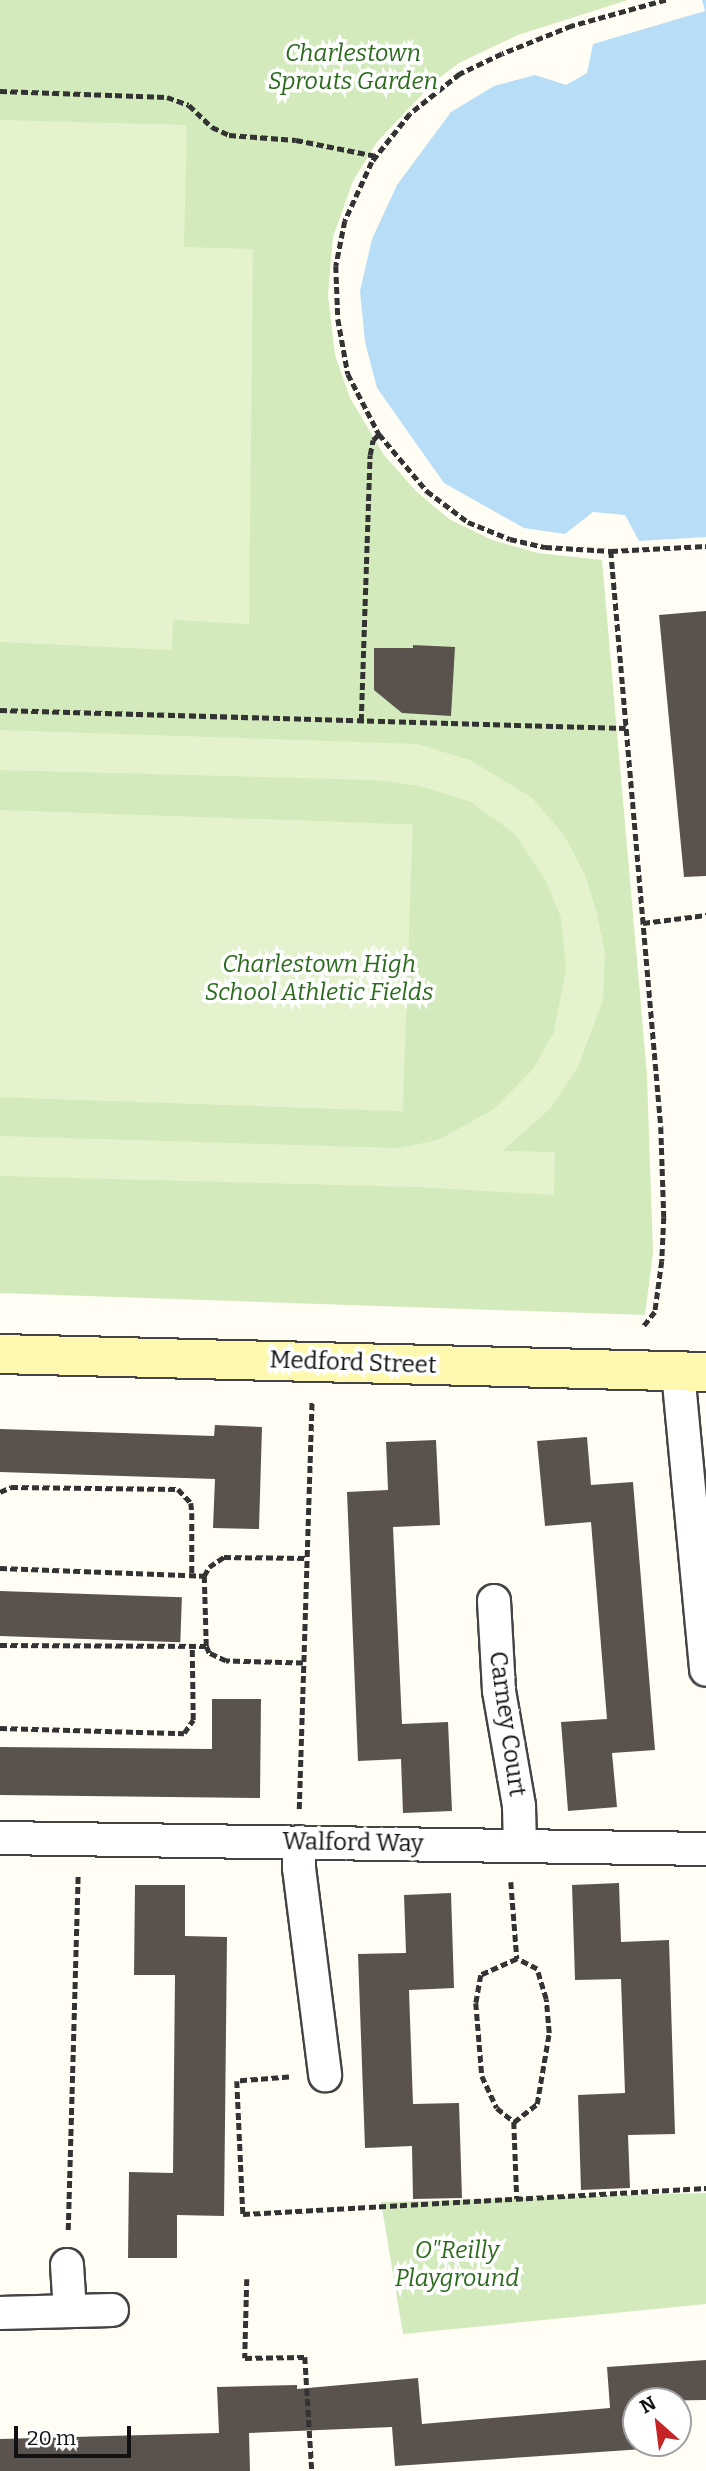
<!DOCTYPE html>
<style>
body{margin:0}
#map{position:relative;width:706px;height:2471px;overflow:hidden;background:#fffdf4;font-family:Bitter,serif}
div>[style]{position:absolute}
.green>*{inset:0;background:#d3ebbc}
.pitch>*{inset:0;background:#e5f2ce;transform-origin:0 0}
.water>*{inset:0;background:#b8def7}
.building>*{inset:0;background:#5a524d;transform-origin:0 0}
.path>*{height:4.5px;margin-top:-2.25px;transform-origin:0;background:repeating-linear-gradient(90deg,#333 0 7px,transparent 0 10.5px)}
.roads{filter:drop-shadow(2px 0 #444) drop-shadow(-2px 0 #444) drop-shadow(0 2px #444) drop-shadow(0 -2px #444)}
.street>*{height:32px;margin:-16px;padding:0 16px;transform-origin:16px;border-radius:16px;background:#fff}
.secondary>*{height:38px;margin:-19px;padding:0 19px;transform-origin:19px;border-radius:19px;background:#fff9af}
span{translate:-50% -50%;white-space:nowrap;text-align:center;line-height:1.15;-webkit-text-stroke:7px #fff;paint-order:stroke}
.park-label{font-size:24px;color:#2c6b1e;font-style:italic}
.street-label{font-size:24px;color:#111}
.north{position:absolute;left:622px;top:2387px;width:70px;height:70px;box-sizing:border-box;background:#fff;border:2px solid #a0a0a0;border-radius:50%;rotate:332deg;font-size:19px;font-weight:700;line-height:28px;text-align:center;color:#111}
.north::after{content:'';display:block;margin:auto;width:24px;height:32px;background:#c52427;clip-path:polygon(50% 0,100% 100%,50% 72%,0 100%)}
.scale{position:absolute;left:14px;top:2426px;width:117px;height:32px;box-sizing:border-box;border:4px solid #111;border-top:0;padding-left:9px;font-size:21px;line-height:24px;white-space:nowrap;color:#111;-webkit-text-stroke:5px #fff;paint-order:stroke}
</style>
<div id="map">
<div class="green">
<i style="clip-path:polygon(0 0,628px 0,518px 35px,459px 63px,434px 82px,377px 142px,353px 181px,333px 237px,328px 295px,335px 355px,350px 398px,384px 455px,417px 492px,449px 519px,492px 540px,538px 553px,602px 560px,647px 1075px,653px 1253px,645px 1315px,0 1293px)"></i>
<i style="clip-path:polygon(706px 2193px,706px 2304px,403px 2334px,381px 2202px)"></i>
</div>
<div class="pitch">
<i style="clip-path:polygon(0 120px,187px 125px,184px 247px,253px 249px,249px 624px,173px 620px,172px 650px,0 642px)"></i>
<i style="clip-path:polygon(0 730px,417px 744px,470px 760px,532px 798px,564px 835px,585px 875px,597px 914px,605px 953px,603px 1000px,578px 1067px,551px 1108px,502px 1151px,555px 1152px,554px 1195px,418px 1187px,0 1176px,0 1136px,398px 1148px,438px 1140px,494px 1109px,533px 1069px,554px 1032px,566px 969px,561px 918px,546px 881px,515px 834px,471px 802px,420px 786px,375px 780px,0 770px)"></i>
<i style="left:0;top:810px;width:413px;height:287px;rotate:2deg"></i>
</div>
<div class="water">
<i style="clip-path:polygon(702px 0,706px 0,706px 537px,639px 541px,625px 515px,593px 512px,565px 534px,524px 528px,444px 483px,377px 388px,365px 342px,360px 291px,372px 239px,397px 185px,451px 112px,494px 86px,535px 75px,566px 85px,587px 73px,593px 44px,705px 11px)"></i>
</div>
<div class="building">
<i style="clip-path:polygon(706px 611px,706px 876px,684px 877px,659px 615px)"></i>
<i style="clip-path:polygon(413px 645px,455px 647px,451px 716px,402px 713px,374px 690px,374px 648px,413px 648px)"></i>
<i style="clip-path:polygon(215px 1425px,262px 1427px,259px 1529px,213px 1528px,215px 1479px,0 1472px,0 1429px,214px 1436px)"></i>
<i style="clip-path:polygon(587px 1437px,591px 1485px,633px 1482px,655px 1750px,612px 1753px,617px 1807px,568px 1811px,561px 1722px,607px 1719px,591px 1522px,545px 1526px,537px 1441px)"></i>
<i style="clip-path:polygon(436px 1440px,440px 1525px,393px 1527px,402px 1724px,448px 1722px,452px 1811px,403px 1813px,401px 1759px,358px 1761px,347px 1492px,388px 1490px,386px 1442px)"></i>
<i style="left:0;top:1591px;width:182px;height:45px;rotate:2deg"></i>
<i style="clip-path:polygon(212px 1699px,261px 1699px,260px 1798px,0 1795px,0 1747px,212px 1749px)"></i>
<i style="clip-path:polygon(619px 1883px,621px 1942px,669px 1940px,675px 2134px,628px 2135px,630px 2188px,581px 2190px,578px 2095px,625px 2093px,621px 1979px,575px 1980px,572px 1885px)"></i>
<i style="clip-path:polygon(135px 1885px,185px 1885px,185px 1936px,227px 1937px,224px 2216px,177px 2215px,177px 2258px,128px 2258px,129px 2172px,173px 2173px,175px 1975px,134px 1975px)"></i>
<i style="clip-path:polygon(451px 1893px,454px 1988px,409px 1990px,413px 2104px,459px 2103px,462px 2198px,413px 2199px,412px 2146px,365px 2148px,358px 1954px,406px 1953px,404px 1895px)"></i>
<i style="clip-path:polygon(706px 2360px,706px 2400px,636px 2401px,636px 2443px,658px 2443px,658px 2448px,395px 2466px,392px 2427px,249px 2433px,250px 2471px,0 2471px,0 2439px,219px 2433px,217px 2387px,297px 2385px,297px 2389px,418px 2378px,422px 2424px,610px 2408px,607px 2367px)"></i>
</div>
<div class="path">
<i style="left:666px;top:0;width:98px;rotate:164.5deg"></i>
<i style="left:572px;top:26px;width:75px;rotate:158.2deg"></i>
<i style="left:502px;top:54px;width:47px;rotate:154.5deg"></i>
<i style="left:460px;top:74px;width:64px;rotate:141.3deg"></i>
<i style="left:410px;top:114px;width:61px;rotate:128.4deg"></i>
<i style="left:372px;top:162px;width:65px;rotate:114.6deg"></i>
<i style="left:345px;top:221px;width:46px;rotate:101.3deg"></i>
<i style="left:336px;top:266px;width:53px;rotate:87.8deg"></i>
<i style="left:338px;top:319px;width:56px;rotate:79.7deg"></i>
<i style="left:348px;top:374px;width:68px;rotate:62.7deg"></i>
<i style="left:379px;top:434px;width:75px;rotate:49.9deg"></i>
<i style="left:427px;top:491px;width:51px;rotate:37.1deg"></i>
<i style="left:468px;top:522px;width:45px;rotate:22deg"></i>
<i style="left:510px;top:539px;width:36px;rotate:13deg"></i>
<i style="left:545px;top:547px;width:66px;rotate:3.5deg"></i>
<i style="left:611px;top:551px;width:95px;rotate:-3deg"></i>
<i style="left:0;top:91px;width:167px;rotate:2.1deg"></i>
<i style="left:167px;top:97px;width:23px;rotate:20deg"></i>
<i style="left:189px;top:105px;width:32px;rotate:44deg"></i>
<i style="left:212px;top:127px;width:19px;rotate:25deg"></i>
<i style="left:229px;top:135px;width:67px;rotate:4.3deg"></i>
<i style="left:296px;top:140px;width:82px;rotate:11.3deg"></i>
<i style="left:611px;top:551px;width:578px;rotate:85.04deg"></i>
<i style="left:661px;top:1127px;width:90px;rotate:88.1deg"></i>
<i style="left:664px;top:1217px;width:44px;rotate:92.6deg"></i>
<i style="left:662px;top:1261px;width:51px;rotate:97.8deg"></i>
<i style="left:655px;top:1312px;width:18px;rotate:128deg"></i>
<i style="left:0;top:710px;width:626px;rotate:1.65deg"></i>
<i style="left:361px;top:721px;width:266px;rotate:-88.1deg"></i>
<i style="left:370px;top:455px;width:15px;rotate:-79deg"></i>
<i style="left:373px;top:440px;width:8px;rotate:-45deg"></i>
<i style="left:643px;top:923px;width:64px;rotate:-7.2deg"></i>
<i style="left:0;top:1492px;width:12px;rotate:-24deg"></i>
<i style="left:11px;top:1487px;width:167px;rotate:0.7deg"></i>
<i style="left:178px;top:1489px;width:19px;rotate:47deg"></i>
<i style="left:191px;top:1503px;width:10px;rotate:84deg"></i>
<i style="left:192px;top:1513px;width:63px;rotate:90deg"></i>
<i style="left:0;top:1568px;width:204px;rotate:2.2deg"></i>
<i style="left:0;top:1645px;width:206px;rotate:0.3deg"></i>
<i style="left:303px;top:1663px;width:77px;rotate:-178.5deg"></i>
<i style="left:226px;top:1661px;width:19px;rotate:-155deg"></i>
<i style="left:209px;top:1653px;width:8px;rotate:-113deg"></i>
<i style="left:206px;top:1646px;width:70px;rotate:-91.6deg"></i>
<i style="left:204px;top:1576px;width:10px;rotate:-61deg"></i>
<i style="left:209px;top:1567px;width:18px;rotate:-34deg"></i>
<i style="left:224px;top:1557px;width:82px;rotate:0.7deg"></i>
<i style="left:0;top:1728px;width:184px;rotate:1.6deg"></i>
<i style="left:184px;top:1733px;width:16px;rotate:-55deg"></i>
<i style="left:193px;top:1720px;width:74px;rotate:-90.8deg"></i>
<i style="left:299px;top:1809px;width:407px;rotate:-88.2deg"></i>
<i style="left:511px;top:1882px;width:77px;rotate:85.5deg"></i>
<i style="left:517px;top:1959px;width:39px;rotate:156deg"></i>
<i style="left:481px;top:1975px;width:28px;rotate:100deg"></i>
<i style="left:476px;top:2003px;width:73px;rotate:85.3deg"></i>
<i style="left:482px;top:2076px;width:35px;rotate:65deg"></i>
<i style="left:497px;top:2108px;width:22px;rotate:39deg"></i>
<i style="left:514px;top:2122px;width:77px;rotate:87.8deg"></i>
<i style="left:289px;top:2077px;width:52px;rotate:175.6deg"></i>
<i style="left:237px;top:2081px;width:133px;rotate:87.4deg"></i>
<i style="left:243px;top:2214px;width:464px;rotate:-3.2deg"></i>
<i style="left:514px;top:2122px;width:29px;rotate:-38deg"></i>
<i style="left:537px;top:2104px;width:72px;rotate:-80.4deg"></i>
<i style="left:549px;top:2033px;width:34px;rotate:-95deg"></i>
<i style="left:546px;top:1999px;width:31px;rotate:-107deg"></i>
<i style="left:537px;top:1969px;width:22px;rotate:-153deg"></i>
<i style="left:68px;top:2230px;width:355px;rotate:-88.4deg"></i>
<i style="left:247px;top:2279px;width:79px;rotate:91.5deg"></i>
<i style="left:245px;top:2358px;width:60px;rotate:-1deg"></i>
<i style="left:305px;top:2357px;width:114px;rotate:86.5deg"></i>
</div>
<div class="roads">
<div class="street">
<i style="left:678px;top:1372px;width:299px;rotate:84.6deg"></i>
<i style="left:494px;top:1601px;width:90px;rotate:86.8deg"></i>
<i style="left:499px;top:1691px;width:117px;rotate:80.1deg"></i>
<i style="left:519px;top:1806px;width:40px;rotate:88.6deg"></i>
<i style="left:0;top:1838px;width:706px;rotate:0.89deg"></i>
<i style="left:299px;top:1842px;width:26px;rotate:90deg"></i>
<i style="left:299px;top:1868px;width:209px;rotate:82.8deg"></i>
<i style="left:67px;top:2265px;width:46px;rotate:86.3deg"></i>
<i style="left:0;top:2313px;width:112px;rotate:-1.5deg"></i>
</div>
<div class="secondary">
<i style="left:0;top:1354px;width:706px;rotate:1.46deg"></i>
</div>
</div>
<div class="park-label">
<span style="left:353px;top:68px">Charlestown<br>Sprouts Garden</span>
<span style="left:319px;top:979px">Charlestown High<br>School Athletic Fields</span>
<span style="left:457px;top:2265px">O"Reilly<br>Playground</span>
</div>
<div class="street-label">
<span style="left:353px;top:1363px;rotate:2deg">Medford Street</span>
<span style="left:507px;top:1724px;rotate:82deg">Carney Court</span>
<span style="left:353px;top:1843px;rotate:1deg">Walford Way</span>
</div>
<div class="north">N</div>
<div class="scale">20 m</div>
</div>
